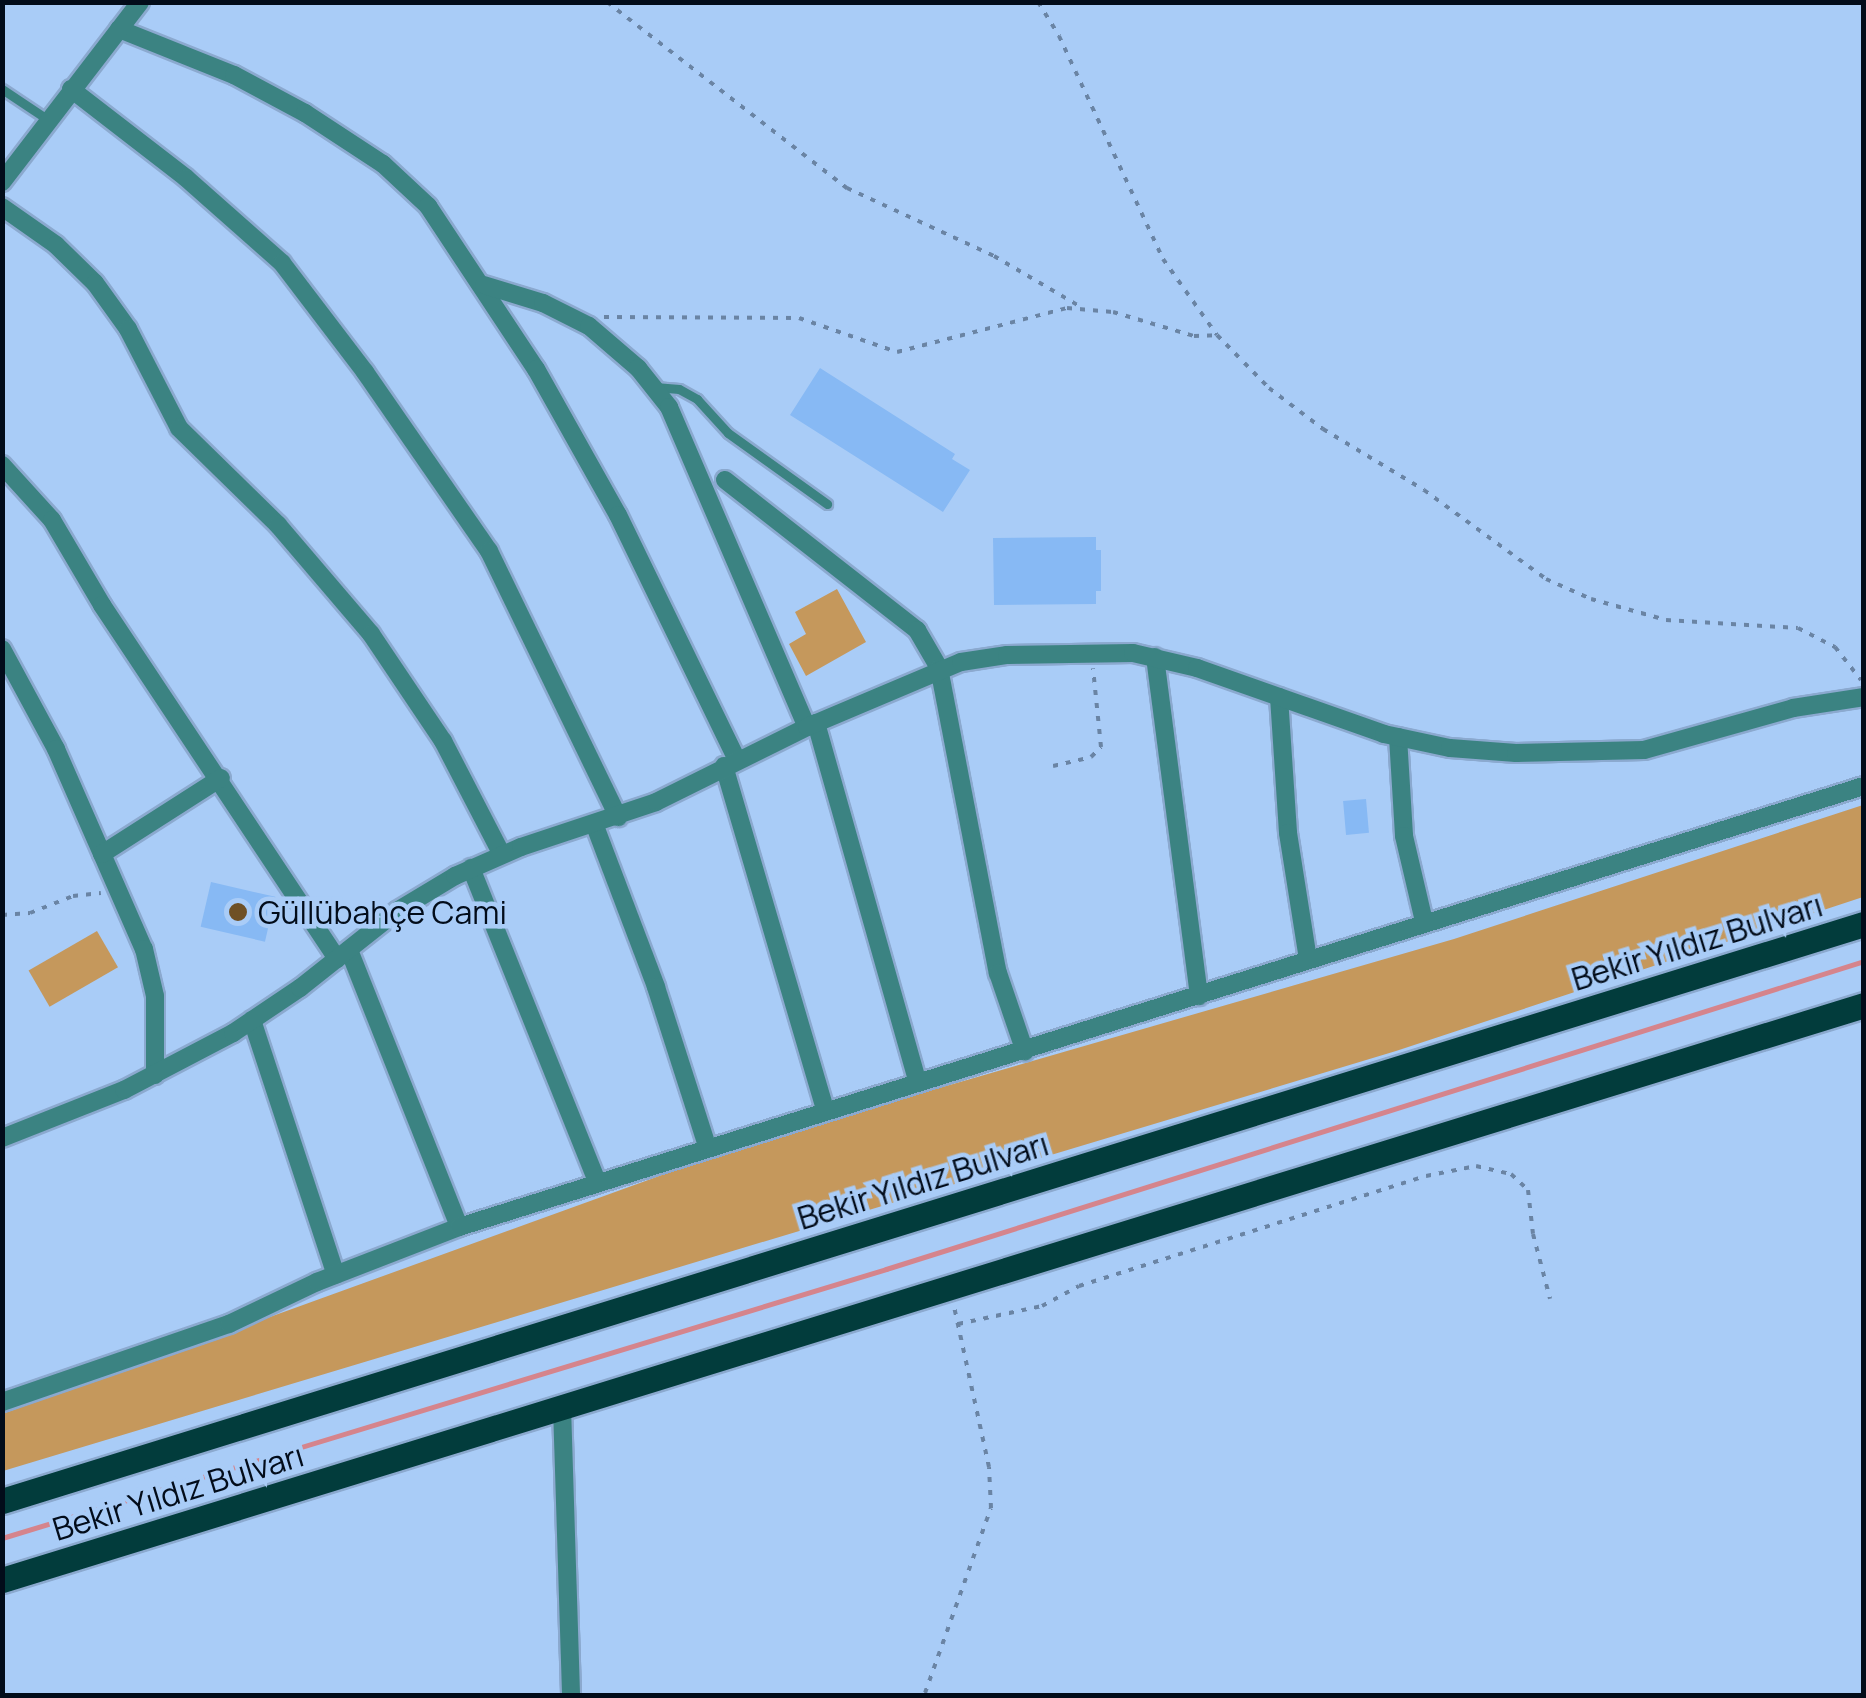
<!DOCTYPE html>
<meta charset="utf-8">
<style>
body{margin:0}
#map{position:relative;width:1866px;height:1698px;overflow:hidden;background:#a9ccf7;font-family:Manrope,sans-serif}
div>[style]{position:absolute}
.green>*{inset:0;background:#c5985c;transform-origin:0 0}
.stream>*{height:5px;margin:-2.5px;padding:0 2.5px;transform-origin:2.5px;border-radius:2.5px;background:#d5848c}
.building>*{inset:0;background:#87b9f4;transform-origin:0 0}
.path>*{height:4px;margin-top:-2px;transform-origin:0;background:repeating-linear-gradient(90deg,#6a84a4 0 5px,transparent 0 13px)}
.roads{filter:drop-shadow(2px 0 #8ba9cf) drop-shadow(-2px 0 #8ba9cf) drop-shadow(0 2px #8ba9cf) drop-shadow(0 -2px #8ba9cf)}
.lane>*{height:9px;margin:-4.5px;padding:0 4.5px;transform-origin:4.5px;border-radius:4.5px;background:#3b8382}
.street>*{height:18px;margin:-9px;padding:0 9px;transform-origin:9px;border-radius:9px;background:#3b8382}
.primary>*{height:25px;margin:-12.5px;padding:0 12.5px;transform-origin:12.5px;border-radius:12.5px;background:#023c3c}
.dots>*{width:28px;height:28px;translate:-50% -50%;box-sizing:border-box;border:5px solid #a9ccf7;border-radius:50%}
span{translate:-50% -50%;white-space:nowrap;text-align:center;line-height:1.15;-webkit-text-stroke:9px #a9ccf7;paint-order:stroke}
.poi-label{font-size:32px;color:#020c1a}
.left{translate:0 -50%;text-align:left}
.street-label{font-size:32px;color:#020c1a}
.frame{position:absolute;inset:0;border:5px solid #020c1a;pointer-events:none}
</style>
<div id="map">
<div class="green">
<i style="clip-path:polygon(837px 589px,866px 642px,806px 676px,789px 644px,806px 634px,795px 612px)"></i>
<i style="clip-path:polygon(1863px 805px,1863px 897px,1396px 1051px,3px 1471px,2px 1414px,756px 1141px,1454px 939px)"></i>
<i style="left:97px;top:931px;width:42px;height:79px;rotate:60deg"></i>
</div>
<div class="stream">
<i style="left:2px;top:1538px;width:924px;rotate:-16.92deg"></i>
<i style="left:886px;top:1269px;width:1025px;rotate:-17.48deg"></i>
</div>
<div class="building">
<i style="clip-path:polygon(820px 368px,955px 454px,952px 459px,970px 470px,943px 512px,790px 415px)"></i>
<i style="clip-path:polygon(1096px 537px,1096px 550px,1101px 550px,1101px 591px,1096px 591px,1096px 604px,994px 605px,993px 538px)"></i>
<i style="left:1366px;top:799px;width:34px;height:23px;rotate:85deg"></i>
<i style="left:211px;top:882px;width:66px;height:46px;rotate:13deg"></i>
</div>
<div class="path">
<i style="left:607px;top:2px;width:304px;rotate:37.8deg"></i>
<i style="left:847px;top:188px;width:162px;rotate:24.8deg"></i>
<i style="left:994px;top:256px;width:101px;rotate:30.4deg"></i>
<i style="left:1038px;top:2px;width:40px;rotate:58deg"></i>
<i style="left:1059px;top:36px;width:246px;rotate:65deg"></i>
<i style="left:1163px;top:259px;width:93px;rotate:54.6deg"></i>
<i style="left:1217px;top:335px;width:74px;rotate:45.5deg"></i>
<i style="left:1269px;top:388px;width:68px;rotate:37.2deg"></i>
<i style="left:1323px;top:429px;width:118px;rotate:31.1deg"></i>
<i style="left:1424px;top:490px;width:151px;rotate:36.1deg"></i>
<i style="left:1546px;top:579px;width:49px;rotate:24deg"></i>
<i style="left:1591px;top:599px;width:78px;rotate:15.6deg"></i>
<i style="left:1666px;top:620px;width:132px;rotate:3.5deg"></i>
<i style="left:1798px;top:628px;width:42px;rotate:27.2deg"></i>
<i style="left:1835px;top:647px;width:42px;rotate:51.8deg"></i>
<i style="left:604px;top:317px;width:195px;rotate:0.3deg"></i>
<i style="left:799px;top:318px;width:104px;rotate:19.1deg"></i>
<i style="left:897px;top:352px;width:176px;rotate:-14.5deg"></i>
<i style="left:1067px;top:308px;width:46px;rotate:5deg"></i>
<i style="left:1113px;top:312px;width:84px;rotate:16.5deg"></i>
<i style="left:1194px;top:336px;width:23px;rotate:-2deg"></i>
<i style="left:1053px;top:766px;width:39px;rotate:-13deg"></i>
<i style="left:1091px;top:757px;width:14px;rotate:-45deg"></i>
<i style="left:1101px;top:747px;width:79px;rotate:-95.8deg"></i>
<i style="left:2px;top:915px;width:28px;rotate:-4deg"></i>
<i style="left:30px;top:913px;width:46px;rotate:-21.6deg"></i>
<i style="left:73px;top:896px;width:28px;rotate:-6deg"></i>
<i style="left:958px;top:1324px;width:86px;rotate:-12.1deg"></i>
<i style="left:1042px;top:1306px;width:42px;rotate:-28.4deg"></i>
<i style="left:1079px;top:1286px;width:364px;rotate:-17.6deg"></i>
<i style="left:1426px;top:1176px;width:51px;rotate:-11.3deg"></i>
<i style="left:1476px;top:1166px;width:36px;rotate:13deg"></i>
<i style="left:1511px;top:1174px;width:23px;rotate:43deg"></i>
<i style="left:1528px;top:1190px;width:44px;rotate:83.5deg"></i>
<i style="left:1533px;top:1234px;width:67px;rotate:75.3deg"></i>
<i style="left:925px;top:1693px;width:196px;rotate:-70.4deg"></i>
<i style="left:991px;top:1508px;width:41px;rotate:-92.8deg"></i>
<i style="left:989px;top:1467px;width:165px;rotate:-102.3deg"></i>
</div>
<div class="roads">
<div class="lane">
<i style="left:2px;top:89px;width:54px;rotate:33.7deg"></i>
<i style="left:655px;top:387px;width:24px;rotate:5deg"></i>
<i style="left:679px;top:389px;width:21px;rotate:29deg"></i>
<i style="left:697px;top:399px;width:46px;rotate:47.6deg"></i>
<i style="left:728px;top:433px;width:122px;rotate:35.6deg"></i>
</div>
<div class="street">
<i style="left:119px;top:29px;width:124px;rotate:21.8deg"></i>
<i style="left:234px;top:75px;width:81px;rotate:28.2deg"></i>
<i style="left:305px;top:113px;width:93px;rotate:33.2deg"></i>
<i style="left:383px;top:164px;width:62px;rotate:43deg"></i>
<i style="left:428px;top:206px;width:196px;rotate:56.5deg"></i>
<i style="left:536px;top:369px;width:167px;rotate:60.7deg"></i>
<i style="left:618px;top:515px;width:272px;rotate:64.1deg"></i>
<i style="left:71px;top:89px;width:145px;rotate:37.7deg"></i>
<i style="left:186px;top:178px;width:128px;rotate:41.5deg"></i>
<i style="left:282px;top:263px;width:137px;rotate:52.7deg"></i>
<i style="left:365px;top:372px;width:218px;rotate:55.3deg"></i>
<i style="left:489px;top:551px;width:296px;rotate:64.1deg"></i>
<i style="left:2px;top:182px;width:227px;rotate:-52.5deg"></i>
<i style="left:2px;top:207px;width:66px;rotate:35.1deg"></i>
<i style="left:56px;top:245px;width:54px;rotate:44.3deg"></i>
<i style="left:95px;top:283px;width:57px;rotate:54.3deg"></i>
<i style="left:128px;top:329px;width:111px;rotate:62.7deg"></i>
<i style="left:179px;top:428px;width:139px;rotate:44.4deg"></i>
<i style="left:278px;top:525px;width:143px;rotate:49.5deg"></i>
<i style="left:371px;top:634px;width:129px;rotate:56.1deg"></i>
<i style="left:443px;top:741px;width:128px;rotate:62.6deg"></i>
<i style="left:484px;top:285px;width:62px;rotate:17deg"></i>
<i style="left:543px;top:303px;width:51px;rotate:26.6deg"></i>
<i style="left:589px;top:326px;width:65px;rotate:40.6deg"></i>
<i style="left:638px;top:368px;width:50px;rotate:51.5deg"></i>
<i style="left:669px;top:407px;width:348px;rotate:66.7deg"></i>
<i style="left:2px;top:465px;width:74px;rotate:47.7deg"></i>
<i style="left:52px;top:520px;width:99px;rotate:59.5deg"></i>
<i style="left:102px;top:605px;width:425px;rotate:56.4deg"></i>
<i style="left:725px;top:480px;width:244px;rotate:38deg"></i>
<i style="left:917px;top:630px;width:44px;rotate:59.9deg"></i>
<i style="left:939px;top:668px;width:311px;rotate:79.1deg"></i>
<i style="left:998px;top:973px;width:83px;rotate:71.1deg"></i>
<i style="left:2px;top:649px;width:114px;rotate:61.6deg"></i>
<i style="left:56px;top:749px;width:219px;rotate:66.3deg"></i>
<i style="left:144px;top:949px;width:48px;rotate:76.8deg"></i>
<i style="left:155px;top:996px;width:79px;rotate:90deg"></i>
<i style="left:1155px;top:657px;width:342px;rotate:82.6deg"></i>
<i style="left:1279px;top:697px;width:136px;rotate:86.2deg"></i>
<i style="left:1288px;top:833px;width:128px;rotate:81deg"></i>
<i style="left:816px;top:723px;width:374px;rotate:74.2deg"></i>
<i style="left:1398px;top:737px;width:99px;rotate:86.5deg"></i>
<i style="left:1404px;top:836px;width:87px;rotate:76.8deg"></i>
<i style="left:724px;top:766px;width:358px;rotate:73.6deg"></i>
<i style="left:595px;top:826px;width:172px;rotate:69.2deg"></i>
<i style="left:656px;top:987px;width:167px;rotate:72.2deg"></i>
<i style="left:102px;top:854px;width:141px;rotate:-32.6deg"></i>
<i style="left:471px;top:868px;width:338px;rotate:68.1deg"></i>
<i style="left:349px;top:950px;width:298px;rotate:68.3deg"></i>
<i style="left:252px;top:1020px;width:268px;rotate:71.8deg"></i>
<i style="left:2px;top:1138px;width:131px;rotate:-21.5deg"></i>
<i style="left:124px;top:1090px;width:123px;rotate:-27.6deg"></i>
<i style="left:233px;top:1033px;width:81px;rotate:-33.9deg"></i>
<i style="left:300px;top:988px;width:124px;rotate:-38.4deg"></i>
<i style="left:397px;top:911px;width:68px;rotate:-31.1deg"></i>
<i style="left:455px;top:876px;width:72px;rotate:-23.7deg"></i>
<i style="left:521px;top:847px;width:142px;rotate:-18.4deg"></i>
<i style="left:656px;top:802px;width:169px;rotate:-26.4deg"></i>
<i style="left:807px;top:727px;width:167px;rotate:-22.9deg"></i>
<i style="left:961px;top:662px;width:47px;rotate:-8.7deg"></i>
<i style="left:1007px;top:655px;width:126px;rotate:-0.9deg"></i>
<i style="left:1133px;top:653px;width:66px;rotate:13.2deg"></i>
<i style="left:1197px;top:668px;width:198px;rotate:19.4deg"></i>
<i style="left:1384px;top:734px;width:67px;rotate:12deg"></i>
<i style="left:1450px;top:748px;width:66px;rotate:4.3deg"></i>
<i style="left:1516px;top:753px;width:128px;rotate:-1.3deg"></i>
<i style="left:1644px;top:750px;width:155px;rotate:-15.7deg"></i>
<i style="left:1793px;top:708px;width:72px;rotate:-8.8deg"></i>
<i style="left:2px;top:1402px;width:240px;rotate:-19deg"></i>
<i style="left:229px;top:1324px;width:98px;rotate:-25.5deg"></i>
<i style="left:317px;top:1282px;width:152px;rotate:-21.2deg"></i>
<i style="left:459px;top:1227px;width:1473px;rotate:-17.43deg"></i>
<i style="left:562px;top:1407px;width:289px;rotate:88.2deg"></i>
</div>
<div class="primary">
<i style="left:2px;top:1501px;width:1949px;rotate:-17.22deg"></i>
<i style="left:2px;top:1580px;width:1949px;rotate:-17.16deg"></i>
</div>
</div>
<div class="dots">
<i style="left:238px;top:912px;background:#6f5025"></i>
</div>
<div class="poi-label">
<span class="left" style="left:258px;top:912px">Güllübahçe Cami</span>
</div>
<div class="street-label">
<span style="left:1697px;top:942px;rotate:-17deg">Bekir Yıldız Bulvarı</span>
<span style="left:923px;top:1181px;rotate:-17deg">Bekir Yıldız Bulvarı</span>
<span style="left:178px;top:1492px;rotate:-17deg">Bekir Yıldız Bulvarı</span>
</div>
<div class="frame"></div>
</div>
